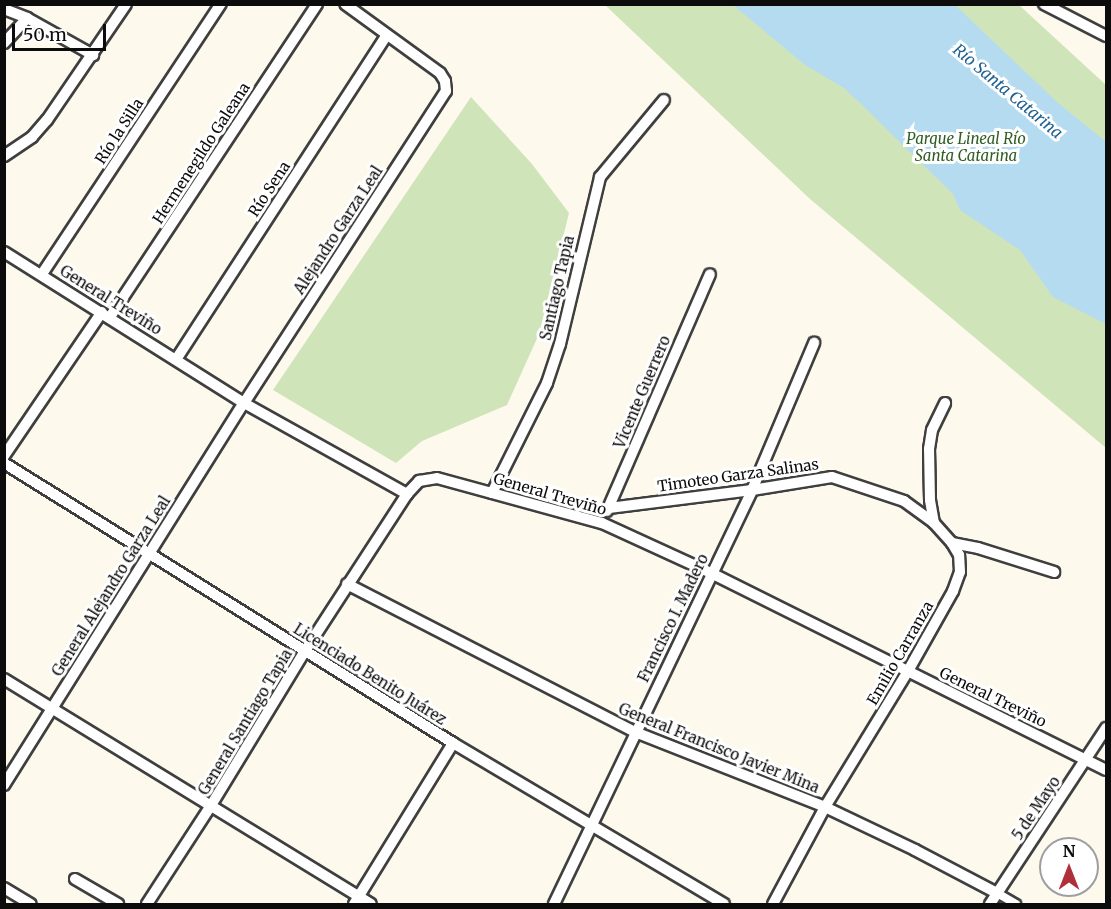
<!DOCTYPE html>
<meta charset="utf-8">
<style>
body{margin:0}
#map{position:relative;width:1111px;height:909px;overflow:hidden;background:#fdf9ec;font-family:Merriweather,serif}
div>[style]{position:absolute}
.green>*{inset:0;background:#d0e4b9}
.water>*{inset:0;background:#b5dbf0}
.roads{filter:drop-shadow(2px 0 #3f3f3f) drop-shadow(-2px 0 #3f3f3f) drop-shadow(0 2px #3f3f3f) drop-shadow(0 -2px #3f3f3f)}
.pedestrian>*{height:8px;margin:-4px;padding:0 4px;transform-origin:4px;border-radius:4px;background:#fff}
.minor>*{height:10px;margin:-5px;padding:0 5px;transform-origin:5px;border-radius:5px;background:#fff}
span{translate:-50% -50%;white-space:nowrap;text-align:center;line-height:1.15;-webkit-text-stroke:6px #fff;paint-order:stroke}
.street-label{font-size:15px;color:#0c0c0c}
.park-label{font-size:15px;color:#305d22;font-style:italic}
.water-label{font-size:16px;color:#206392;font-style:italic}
.frame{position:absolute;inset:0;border:6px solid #0c0c0c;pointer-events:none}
.north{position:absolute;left:1039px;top:837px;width:60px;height:60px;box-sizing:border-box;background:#fff;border:2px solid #9e9e9e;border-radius:50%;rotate:0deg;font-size:16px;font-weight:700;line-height:24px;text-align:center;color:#0c0c0c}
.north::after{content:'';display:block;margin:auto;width:21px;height:27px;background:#af3039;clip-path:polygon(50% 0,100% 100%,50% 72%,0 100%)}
.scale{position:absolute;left:12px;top:24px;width:94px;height:27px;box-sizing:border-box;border:3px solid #0c0c0c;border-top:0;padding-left:8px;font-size:18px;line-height:21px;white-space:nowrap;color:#0c0c0c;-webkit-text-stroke:4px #fff;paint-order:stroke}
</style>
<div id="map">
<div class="green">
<i style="clip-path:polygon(605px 5px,1019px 5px,1106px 85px,1106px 448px,810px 199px)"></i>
<i style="clip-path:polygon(471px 97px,532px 164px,569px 213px,539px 334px,507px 405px,422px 441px,396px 463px,273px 390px)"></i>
</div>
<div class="water">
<i style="clip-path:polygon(733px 5px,955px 5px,1057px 102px,1106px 142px,1106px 324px,1053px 297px,1020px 250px,960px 210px,953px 194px,860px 103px,844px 88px,805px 65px)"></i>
</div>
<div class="roads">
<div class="pedestrian">
<i style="left:997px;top:893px;width:22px;rotate:30deg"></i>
</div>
<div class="minor">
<i style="left:1044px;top:4px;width:70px;rotate:27.3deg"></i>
<i style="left:4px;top:9px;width:25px;rotate:21deg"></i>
<i style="left:27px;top:18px;width:76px;rotate:29.3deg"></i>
<i style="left:4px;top:43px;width:34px;rotate:-47deg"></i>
<i style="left:4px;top:156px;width:34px;rotate:-34deg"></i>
<i style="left:32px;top:137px;width:23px;rotate:-49deg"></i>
<i style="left:47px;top:120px;width:140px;rotate:-55.7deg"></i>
<i style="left:4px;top:252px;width:284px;rotate:32.2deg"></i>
<i style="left:244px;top:403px;width:187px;rotate:29.2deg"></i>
<i style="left:407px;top:494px;width:18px;rotate:-47deg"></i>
<i style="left:419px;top:481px;width:18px;rotate:-9deg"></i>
<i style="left:437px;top:478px;width:171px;rotate:15.3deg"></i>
<i style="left:602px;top:523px;width:120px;rotate:24.6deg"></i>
<i style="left:711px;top:573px;width:441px;rotate:26.5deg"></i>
<i style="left:42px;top:274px;width:324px;rotate:-56.5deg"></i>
<i style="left:110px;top:317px;width:375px;rotate:-56.5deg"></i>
<i style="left:177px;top:358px;width:384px;rotate:-57deg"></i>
<i style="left:4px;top:456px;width:174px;rotate:-55.8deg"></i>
<i style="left:4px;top:463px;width:529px;rotate:31.95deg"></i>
<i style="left:453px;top:743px;width:315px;rotate:30.7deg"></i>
<i style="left:492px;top:493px;width:123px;rotate:-63.4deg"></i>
<i style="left:547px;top:383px;width:41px;rotate:-71.6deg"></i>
<i style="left:560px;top:344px;width:172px;rotate:-76.5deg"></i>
<i style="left:600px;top:177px;width:100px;rotate:-50.3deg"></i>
<i style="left:609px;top:508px;width:144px;rotate:-7.2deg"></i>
<i style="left:752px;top:490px;width:81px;rotate:-9.2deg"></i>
<i style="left:832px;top:477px;width:76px;rotate:18.4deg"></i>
<i style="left:904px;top:501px;width:37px;rotate:36deg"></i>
<i style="left:607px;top:511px;width:258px;rotate:-66.5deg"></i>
<i style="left:952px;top:543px;width:26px;rotate:11deg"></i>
<i style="left:978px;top:548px;width:80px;rotate:17.5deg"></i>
<i style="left:347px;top:584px;width:324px;rotate:27.2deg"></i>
<i style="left:635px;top:732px;width:204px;rotate:21.5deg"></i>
<i style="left:825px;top:807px;width:100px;rotate:25.5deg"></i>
<i style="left:915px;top:850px;width:93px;rotate:27.7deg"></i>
<i style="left:4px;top:679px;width:430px;rotate:31.5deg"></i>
<i style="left:4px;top:785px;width:451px;rotate:-57.9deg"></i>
<i style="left:244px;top:403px;width:372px;rotate:-57.1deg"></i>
<i style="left:446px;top:91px;width:10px;rotate:-96deg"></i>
<i style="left:445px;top:81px;width:9px;rotate:-122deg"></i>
<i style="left:440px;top:73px;width:117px;rotate:-144deg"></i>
<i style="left:75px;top:879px;width:50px;rotate:30.2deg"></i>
<i style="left:4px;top:888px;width:31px;rotate:31deg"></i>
<i style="left:147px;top:904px;width:116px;rotate:-57deg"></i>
<i style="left:210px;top:807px;width:183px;rotate:-58.7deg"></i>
<i style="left:305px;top:651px;width:187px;rotate:-57deg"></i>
<i style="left:354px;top:904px;width:189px;rotate:-58.4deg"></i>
<i style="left:554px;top:904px;width:459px;rotate:-64.4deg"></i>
<i style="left:752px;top:490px;width:160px;rotate:-67.1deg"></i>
<i style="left:773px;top:904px;width:110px;rotate:-61.8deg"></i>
<i style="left:825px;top:807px;width:159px;rotate:-58.6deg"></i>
<i style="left:908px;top:671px;width:92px;rotate:-60.6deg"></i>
<i style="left:953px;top:591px;width:20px;rotate:-70deg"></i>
<i style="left:960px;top:572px;width:17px;rotate:-93deg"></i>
<i style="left:959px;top:555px;width:14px;rotate:-120deg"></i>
<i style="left:952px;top:543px;width:27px;rotate:-132deg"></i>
<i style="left:934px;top:523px;width:23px;rotate:-100deg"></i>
<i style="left:930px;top:500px;width:51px;rotate:-91.1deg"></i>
<i style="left:929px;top:449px;width:19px;rotate:-81deg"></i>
<i style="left:932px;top:430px;width:30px;rotate:-64deg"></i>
<i style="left:990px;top:904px;width:211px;rotate:-56.6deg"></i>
</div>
</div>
<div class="street-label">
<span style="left:119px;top:131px;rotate:-57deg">Río la Silla</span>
<span style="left:201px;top:153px;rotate:-57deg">Hermenegildo Galeana</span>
<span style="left:269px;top:189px;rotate:-57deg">Río Sena</span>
<span style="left:338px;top:230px;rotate:-57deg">Alejandro Garza Leal</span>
<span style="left:557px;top:288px;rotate:-77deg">Santiago Tapia</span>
<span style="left:111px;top:300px;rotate:32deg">General Treviño</span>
<span style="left:642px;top:392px;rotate:-67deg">Vicente Guerrero</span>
<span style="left:738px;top:475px;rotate:-8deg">Timoteo Garza Salinas</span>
<span style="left:550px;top:494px;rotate:16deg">General Treviño</span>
<span style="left:111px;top:586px;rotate:-58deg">General Alejandro Garza Leal</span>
<span style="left:673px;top:618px;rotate:-64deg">Francisco I. Madero</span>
<span style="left:900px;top:653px;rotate:-60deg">Emilio Carranza</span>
<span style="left:370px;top:674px;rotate:32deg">Licenciado Benito Juárez</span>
<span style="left:993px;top:697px;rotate:26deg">General Treviño</span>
<span style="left:245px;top:722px;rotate:-59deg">General Santiago Tapia</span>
<span style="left:719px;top:748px;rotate:22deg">General Francisco Javier Mina</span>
<span style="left:1036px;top:808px;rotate:-56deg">5 de Mayo</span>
</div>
<div class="park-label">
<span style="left:966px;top:147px">Parque Lineal Río<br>Santa Catarina</span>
</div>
<div class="water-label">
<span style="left:1008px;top:91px;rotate:40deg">Río Santa Catarina</span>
</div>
<div class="frame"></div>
<div class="north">N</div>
<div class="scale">50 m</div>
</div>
